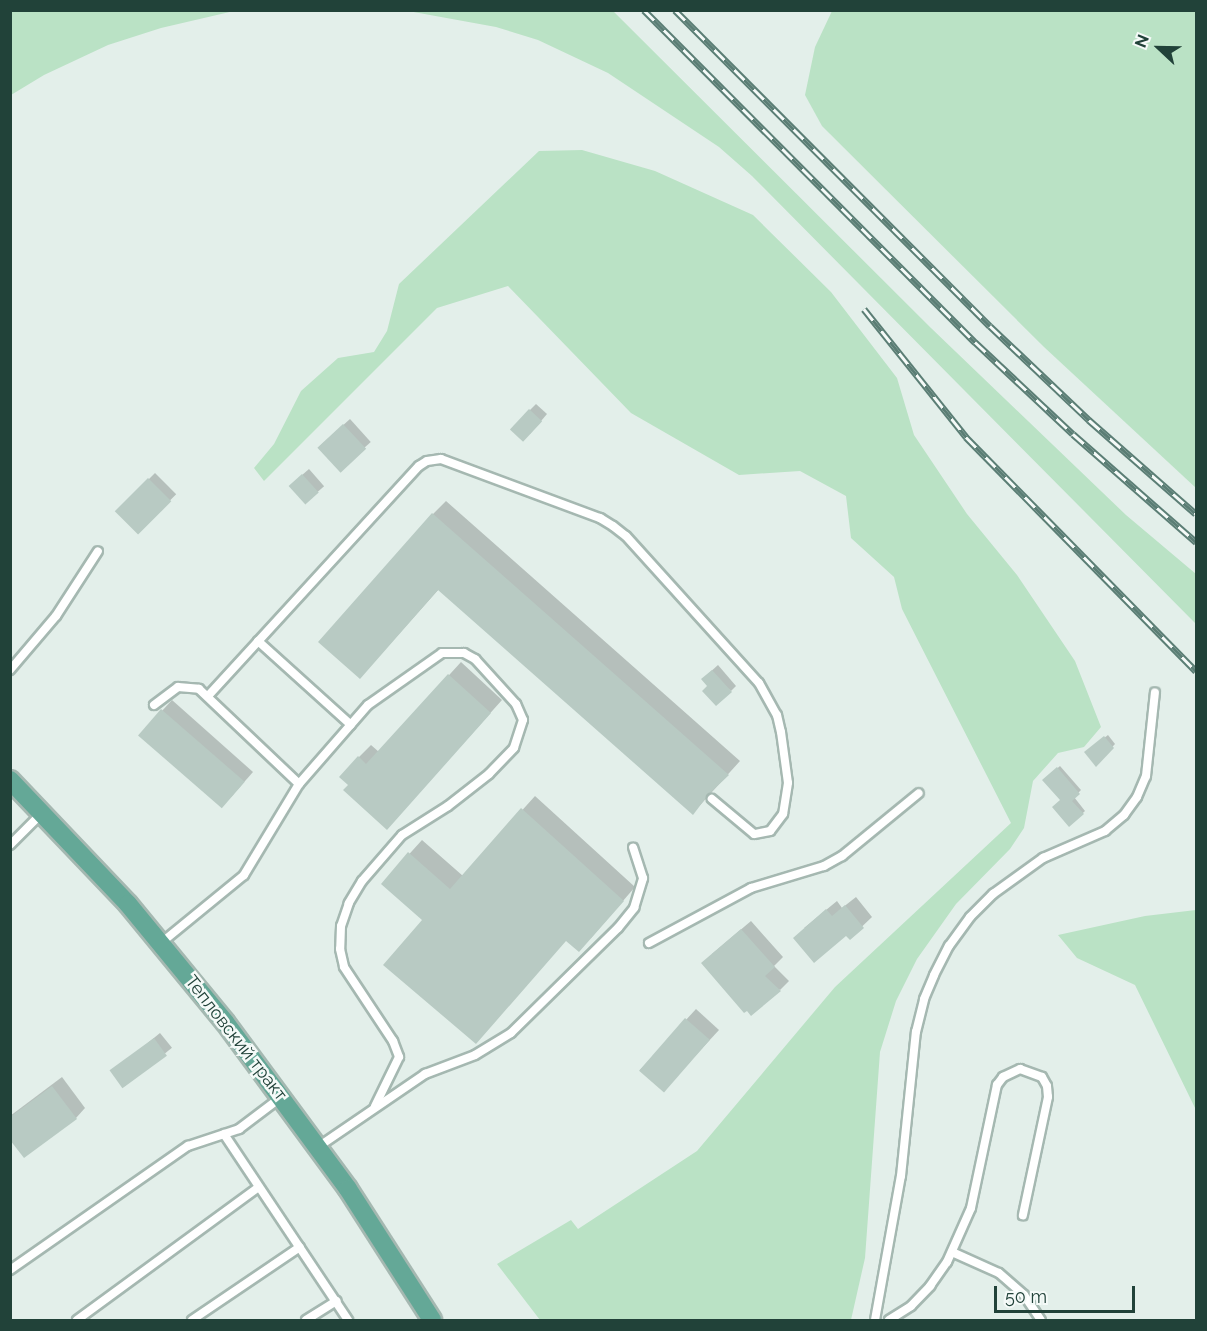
<!DOCTYPE html>
<meta charset="utf-8">
<style>
body{margin:0}
#map{position:relative;width:1207px;height:1331px;overflow:hidden;background:#e3efea;font-family:Raleway,sans-serif}
div>[style]{position:absolute}
.green>*{inset:0;background:#bae2c5}
.shadow>*{inset:0;background:#0003;transform-origin:0 0}
.building>*{inset:0;background:#b8cac3;transform-origin:0 0}
.roads{filter:drop-shadow(2px 0 #a5b8b1) drop-shadow(-2px 0 #a5b8b1) drop-shadow(0 2px #a5b8b1) drop-shadow(0 -2px #a5b8b1)}
.lane>*{height:8px;margin:-4px;padding:0 4px;transform-origin:4px;border-radius:4px;background:#fff}
.primary>*{height:18px;margin:-9px;padding:0 9px;transform-origin:9px;border-radius:9px;background:#64a897}
.rail>*{height:7px;margin-top:-3.5px;transform-origin:0;background:repeating-linear-gradient(90deg,#f5faf8 0 14px,#5b7e75 0 28px);box-sizing:border-box;border-block:2px solid #5b7e75}
span{translate:-50% -50%;white-space:nowrap;text-align:center;line-height:1.15;-webkit-text-stroke:5px #f5faf8;paint-order:stroke}
.street-label{font-size:18px;color:#214239}
.frame{position:absolute;inset:0;border:12px solid #214239;pointer-events:none}
.north{position:absolute;left:1129px;top:18px;width:60px;height:60px;-webkit-text-stroke:4px #f5faf8;paint-order:stroke;rotate:292deg;font-size:16px;font-weight:700;line-height:24px;text-align:center;color:#214239}
.north::after{content:'';display:block;margin:auto;width:21px;height:27px;background:#214239;clip-path:polygon(50% 0,100% 100%,50% 72%,0 100%)}
.scale{position:absolute;left:994px;top:1286px;width:141px;height:27px;box-sizing:border-box;border:3px solid #214239;border-top:0;padding-left:8px;font-size:18px;line-height:21px;white-space:nowrap;color:#214239;-webkit-text-stroke:4px #f5faf8;paint-order:stroke}
</style>
<div id="map">
<div class="green">
<i style="clip-path:polygon(11px 10px,234px 10px,234px 11px,161px 28px,108px 45px,44px 75px,11px 95px)"></i>
<i style="clip-path:polygon(408px 11px,613px 11px,931px 328px,1126px 515px,1196px 574px,1196px 624px,752px 176px,719px 147px,608px 73px,538px 40px,496px 27px)"></i>
<i style="clip-path:polygon(832px 11px,1196px 11px,1196px 488px,1044px 347px,822px 126px,805px 95px,815px 47px)"></i>
<i style="clip-path:polygon(582px 150px,655px 171px,753px 215px,831px 292px,897px 378px,914px 435px,967px 514px,1017px 575px,1075px 661px,1101px 727px,1084px 747px,1058px 753px,1033px 781px,1024px 828px,1010px 849px,956px 904px,917px 959px,896px 1001px,880px 1052px,865px 1258px,851px 1320px,540px 1320px,497px 1264px,571px 1220px,578px 1229px,697px 1151px,835px 987px,1011px 823px,902px 609px,894px 577px,851px 538px,846px 496px,800px 471px,739px 475px,631px 413px,508px 286px,437px 308px,264px 481px,254px 468px,274px 444px,301px 391px,338px 358px,374px 352px,387px 331px,399px 284px,539px 151px)"></i>
<i style="clip-path:polygon(1196px 910px,1196px 1110px,1135px 985px,1077px 958px,1058px 935px,1145px 916px)"></i>
</div>
<div class="shadow">
<i style="clip-path:polygon(536px 404px,547px 414px,530px 434px,530px 410px)"></i>
<i style="left:350px;top:419px;width:31px;height:42px;rotate:48deg"></i>
<i style="left:309px;top:469px;width:23px;height:25px;rotate:49deg"></i>
<i style="left:155px;top:473px;width:30px;height:54px;rotate:45deg"></i>
<i style="clip-path:polygon(446px 501px,740px 761px,693px 813px,439px 589px,372px 664px,433px 514px)"></i>
<i style="clip-path:polygon(461px 662px,502px 700px,399px 815px,350px 785px,359px 757px,371px 745px,379px 752px)"></i>
<i style="clip-path:polygon(718px 665px,736px 686px,731px 691px,708px 674px)"></i>
<i style="clip-path:polygon(172px 700px,253px 772px,231px 797px,140px 735px)"></i>
<i style="clip-path:polygon(1108px 735px,1115px 744px,1096px 764px,1089px 750px)"></i>
<i style="clip-path:polygon(1060px 766px,1081px 790px,1074px 797px,1085px 811px,1070px 825px,1062px 800px,1044px 780px)"></i>
<i style="clip-path:polygon(535px 796px,635px 887px,591px 938px,567px 940px,424px 920px,383px 883px,422px 840px,463px 876px)"></i>
<i style="clip-path:polygon(856px 897px,872px 917px,850px 938px,847px 934px,804px 928px,837px 901px,842px 908px)"></i>
<i style="clip-path:polygon(751px 921px,783px 957px,774px 966px,789px 981px,780px 990px,712px 954px)"></i>
<i style="clip-path:polygon(696px 1009px,719px 1030px,672px 1081px,640px 1070px)"></i>
<i style="left:160px;top:1033px;width:19px;height:61px;rotate:51deg"></i>
<i style="clip-path:polygon(62px 1077px,85px 1108px,76px 1118px,10px 1137px,10px 1116px)"></i>
</div>
<div class="building">
<i style="left:529px;top:409px;width:18px;height:28px;rotate:43deg"></i>
<i style="left:343px;top:424px;width:34px;height:35px;rotate:47deg"></i>
<i style="left:302px;top:474px;width:25px;height:18px;rotate:48deg"></i>
<i style="left:148px;top:478px;width:33px;height:47px;rotate:45deg"></i>
<i style="clip-path:polygon(432px 513px,729px 775px,708px 795px,693px 815px,438px 590px,360px 679px,318px 642px)"></i>
<i style="clip-path:polygon(712px 670px,732px 692px,716px 706px,702px 691px,707px 686px,701px 679px)"></i>
<i style="clip-path:polygon(448px 674px,491px 713px,387px 830px,343px 790px,348px 785px,339px 777px,358px 756px,366px 764px)"></i>
<i style="left:161px;top:709px;width:111px;height:35px;rotate:41deg"></i>
<i style="clip-path:polygon(1104px 736px,1114px 748px,1096px 767px,1084px 752px)"></i>
<i style="clip-path:polygon(1057px 767px,1080px 794px,1072px 801px,1084px 814px,1069px 827px,1052px 807px,1060px 800px,1042px 780px)"></i>
<i style="clip-path:polygon(521px 808px,624px 901px,579px 952px,566px 941px,476px 1044px,383px 965px,422px 920px,381px 884px,408px 852px,450px 889px)"></i>
<i style="clip-path:polygon(845px 905px,864px 928px,850px 940px,846px 936px,814px 963px,793px 938px,826px 909px,832px 916px)"></i>
<i style="clip-path:polygon(741px 929px,775px 967px,765px 976px,781px 991px,751px 1016px,747px 1011px,744px 1013px,701px 963px)"></i>
<i style="left:685px;top:1018px;width:33px;height:70px;rotate:41deg"></i>
<i style="left:154px;top:1038px;width:22px;height:55px;rotate:54deg"></i>
<i style="clip-path:polygon(52px 1086px,77px 1119px,24px 1158px,10px 1140px,10px 1117px)"></i>
</div>
<div class="roads">
<div class="lane">
<i style="left:258px;top:641px;width:125px;rotate:42.1deg"></i>
<i style="left:10px;top:670px;width:71px;rotate:-49.6deg"></i>
<i style="left:56px;top:616px;width:77px;rotate:-57.1deg"></i>
<i style="left:208px;top:696px;width:312px;rotate:-47.5deg"></i>
<i style="left:419px;top:466px;width:9px;rotate:-32deg"></i>
<i style="left:427px;top:461px;width:14px;rotate:-8deg"></i>
<i style="left:441px;top:459px;width:170px;rotate:20.4deg"></i>
<i style="left:600px;top:518px;width:15px;rotate:32deg"></i>
<i style="left:613px;top:526px;width:16px;rotate:38deg"></i>
<i style="left:626px;top:536px;width:198px;rotate:47.9deg"></i>
<i style="left:759px;top:683px;width:37px;rotate:61deg"></i>
<i style="left:777px;top:715px;width:17px;rotate:77deg"></i>
<i style="left:781px;top:732px;width:51px;rotate:82.2deg"></i>
<i style="left:788px;top:783px;width:31px;rotate:99deg"></i>
<i style="left:783px;top:814px;width:21px;rotate:127deg"></i>
<i style="left:770px;top:831px;width:16px;rotate:169deg"></i>
<i style="left:754px;top:834px;width:55px;rotate:-140.2deg"></i>
<i style="left:154px;top:705px;width:30px;rotate:-37deg"></i>
<i style="left:178px;top:687px;width:21px;rotate:5deg"></i>
<i style="left:199px;top:689px;width:138px;rotate:43.5deg"></i>
<i style="left:10px;top:845px;width:44px;rotate:-45deg"></i>
<i style="left:161px;top:943px;width:107px;rotate:-39.3deg"></i>
<i style="left:244px;top:875px;width:106px;rotate:-58.9deg"></i>
<i style="left:299px;top:784px;width:105px;rotate:-48.9deg"></i>
<i style="left:368px;top:705px;width:90px;rotate:-35.1deg"></i>
<i style="left:442px;top:653px;width:22px"></i>
<i style="left:464px;top:653px;width:13px;rotate:29deg"></i>
<i style="left:475px;top:659px;width:61px;rotate:47.7deg"></i>
<i style="left:516px;top:704px;width:17px;rotate:66deg"></i>
<i style="left:523px;top:720px;width:29px;rotate:108deg"></i>
<i style="left:514px;top:748px;width:36px;rotate:134deg"></i>
<i style="left:489px;top:774px;width:52px;rotate:142deg"></i>
<i style="left:448px;top:806px;width:54px;rotate:147.8deg"></i>
<i style="left:402px;top:835px;width:61px;rotate:131deg"></i>
<i style="left:362px;top:881px;width:26px;rotate:121deg"></i>
<i style="left:349px;top:903px;width:24px;rotate:109deg"></i>
<i style="left:341px;top:926px;width:23px;rotate:92deg"></i>
<i style="left:340px;top:949px;width:18px;rotate:77deg"></i>
<i style="left:344px;top:967px;width:89px;rotate:56.5deg"></i>
<i style="left:393px;top:1041px;width:17px;rotate:69deg"></i>
<i style="left:399px;top:1057px;width:55px;rotate:116.1deg"></i>
<i style="left:649px;top:943px;width:116px;rotate:-28.3deg"></i>
<i style="left:751px;top:888px;width:76px;rotate:-16.8deg"></i>
<i style="left:824px;top:866px;width:21px;rotate:-29deg"></i>
<i style="left:842px;top:856px;width:99px;rotate:-39.3deg"></i>
<i style="left:224px;top:1134px;width:224px;rotate:56.3deg"></i>
<i style="left:318px;top:1147px;width:130px;rotate:-34.3deg"></i>
<i style="left:425px;top:1074px;width:53px;rotate:-20.8deg"></i>
<i style="left:475px;top:1055px;width:42px;rotate:-31.4deg"></i>
<i style="left:511px;top:1033px;width:150px;rotate:-44.5deg"></i>
<i style="left:618px;top:928px;width:26px;rotate:-51deg"></i>
<i style="left:634px;top:908px;width:31px;rotate:-73deg"></i>
<i style="left:643px;top:878px;width:32px;rotate:-108deg"></i>
<i style="left:952px;top:1252px;width:51px;rotate:24.1deg"></i>
<i style="left:999px;top:1273px;width:33px;rotate:41deg"></i>
<i style="left:1024px;top:1295px;width:30px;rotate:56deg"></i>
<i style="left:10px;top:1270px;width:217px;rotate:-34.9deg"></i>
<i style="left:188px;top:1146px;width:54px;rotate:-18.4deg"></i>
<i style="left:239px;top:1129px;width:51px;rotate:-37.1deg"></i>
<i style="left:77px;top:1320px;width:225px;rotate:-36.2deg"></i>
<i style="left:192px;top:1320px;width:130px;rotate:-34.1deg"></i>
<i style="left:306px;top:1320px;width:36px;rotate:-32deg"></i>
<i style="left:875px;top:1320px;width:146px;rotate:-79.8deg"></i>
<i style="left:901px;top:1176px;width:145px;rotate:-84.1deg"></i>
<i style="left:916px;top:1032px;width:34px;rotate:-76deg"></i>
<i style="left:924px;top:999px;width:26px;rotate:-67deg"></i>
<i style="left:934px;top:975px;width:33px;rotate:-63deg"></i>
<i style="left:949px;top:946px;width:36px;rotate:-54deg"></i>
<i style="left:970px;top:917px;width:33px;rotate:-45deg"></i>
<i style="left:993px;top:894px;width:62px;rotate:-35.8deg"></i>
<i style="left:1043px;top:858px;width:68px;rotate:-23.5deg"></i>
<i style="left:1105px;top:831px;width:25px;rotate:-40deg"></i>
<i style="left:1124px;top:815px;width:22px;rotate:-54deg"></i>
<i style="left:1137px;top:797px;width:23px;rotate:-67deg"></i>
<i style="left:1146px;top:776px;width:84px;rotate:-83.9deg"></i>
<i style="left:889px;top:1320px;width:26px;rotate:-32deg"></i>
<i style="left:911px;top:1306px;width:28px;rotate:-46deg"></i>
<i style="left:930px;top:1286px;width:29px;rotate:-55deg"></i>
<i style="left:947px;top:1262px;width:59px;rotate:-66deg"></i>
<i style="left:971px;top:1208px;width:126px;rotate:-78.1deg"></i>
<i style="left:997px;top:1085px;width:10px;rotate:-53deg"></i>
<i style="left:1003px;top:1077px;width:19px;rotate:-25deg"></i>
<i style="left:1020px;top:1069px;width:23px;rotate:20deg"></i>
<i style="left:1042px;top:1077px;width:10px;rotate:61deg"></i>
<i style="left:1047px;top:1086px;width:11px;rotate:85deg"></i>
<i style="left:1048px;top:1097px;width:121px;rotate:102deg"></i>
</div>
<div class="primary">
<i style="left:10px;top:780px;width:171px;rotate:46.4deg"></i>
<i style="left:128px;top:904px;width:153px;rotate:50.6deg"></i>
<i style="left:225px;top:1022px;width:207px;rotate:53.6deg"></i>
<i style="left:348px;top:1189px;width:156px;rotate:57.3deg"></i>
</div>
</div>
<div class="rail">
<i style="left:644px;top:10px;width:469px;rotate:45.1deg"></i>
<i style="left:975px;top:342px;width:134px;rotate:43.2deg"></i>
<i style="left:1073px;top:434px;width:164px;rotate:41.3deg"></i>
<i style="left:675px;top:10px;width:446px;rotate:45.1deg"></i>
<i style="left:990px;top:326px;width:137px;rotate:43.5deg"></i>
<i style="left:1089px;top:420px;width:142px;rotate:41.3deg"></i>
<i style="left:864px;top:309px;width:164px;rotate:51.4deg"></i>
<i style="left:966px;top:437px;width:328px;rotate:45.5deg"></i>
</div>
<div class="street-label">
<span style="left:236px;top:1038px;rotate:52deg">Тепловский тракт</span>
</div>
<div class="frame"></div>
<div class="north">N</div>
<div class="scale">50 m</div>
</div>
